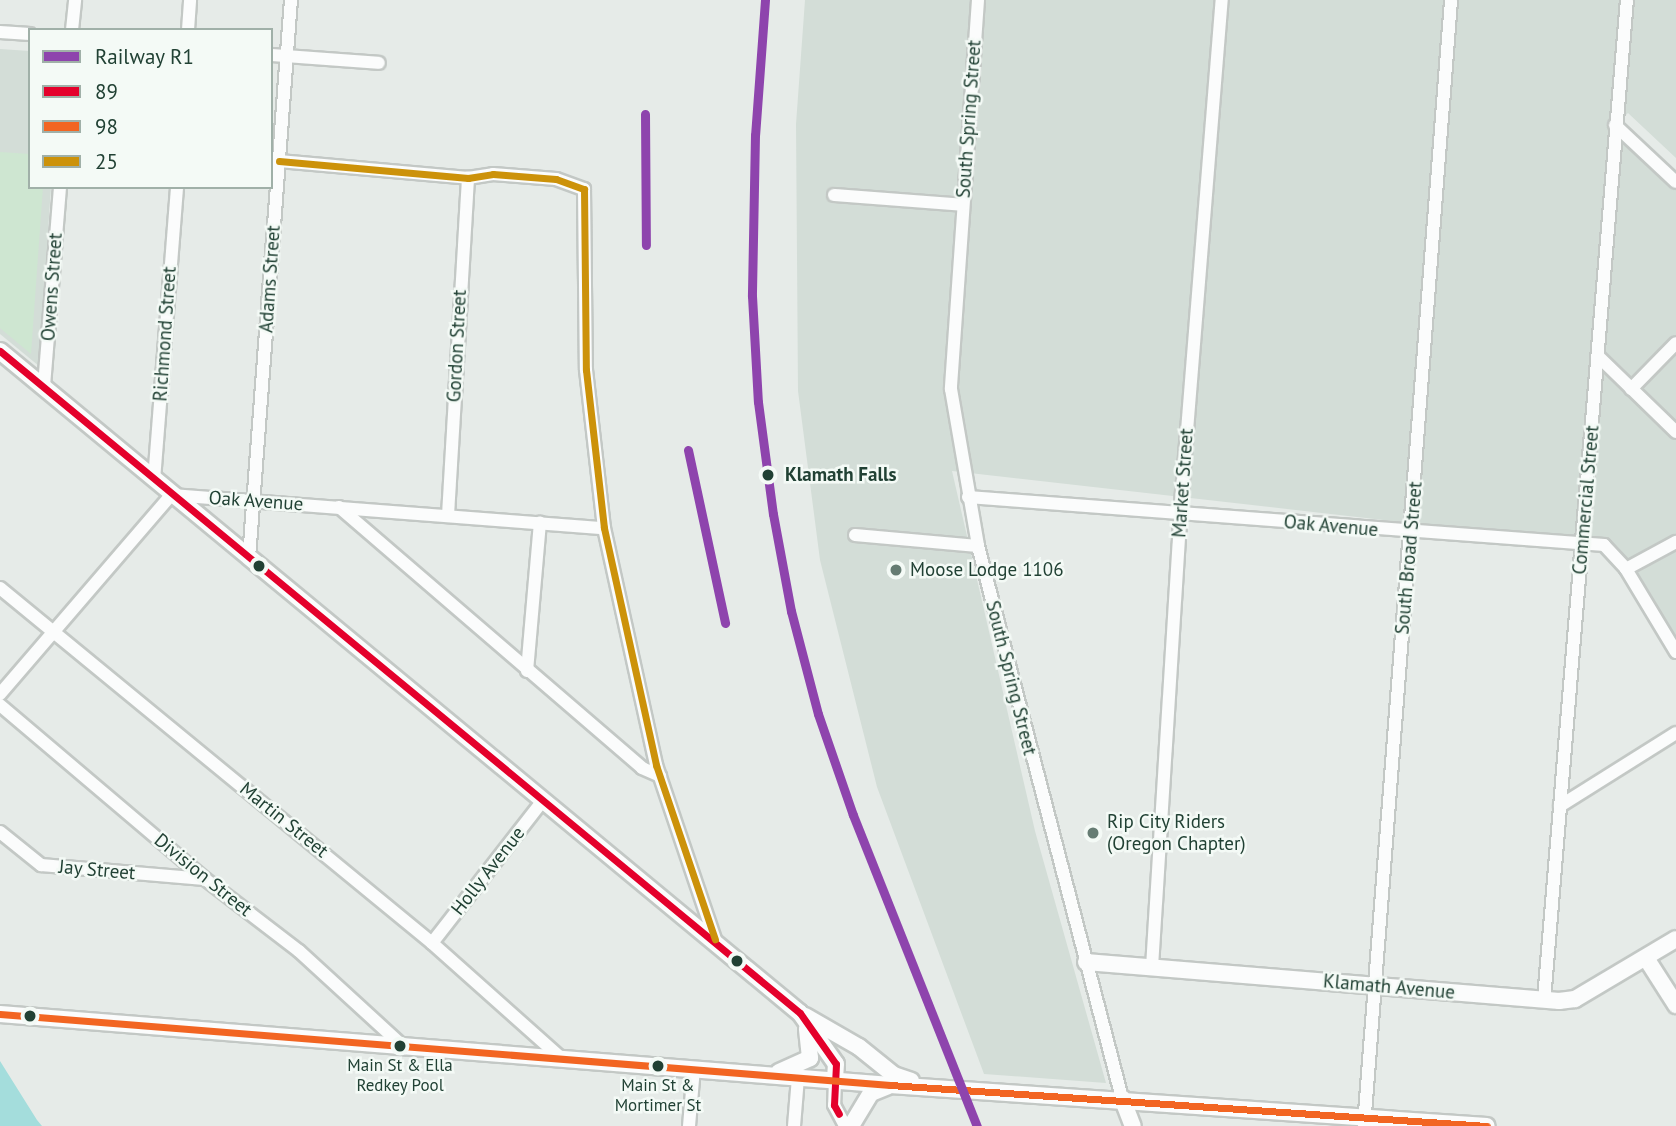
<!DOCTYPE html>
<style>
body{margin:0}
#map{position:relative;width:1676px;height:1126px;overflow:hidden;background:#e6ebe8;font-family:"PT Sans",sans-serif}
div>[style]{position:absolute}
.built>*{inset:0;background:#d3ddd7}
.green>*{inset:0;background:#cee6d1}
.water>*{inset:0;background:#a4dddc}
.roads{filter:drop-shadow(2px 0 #c3c8c5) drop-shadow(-2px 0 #c3c8c5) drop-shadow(0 2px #c3c8c5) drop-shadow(0 -2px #c3c8c5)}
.minor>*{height:12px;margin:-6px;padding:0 6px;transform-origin:6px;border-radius:6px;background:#fbfcfc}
.tertiary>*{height:16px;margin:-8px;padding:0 8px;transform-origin:8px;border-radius:8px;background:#fbfcfc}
.rail>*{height:6px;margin-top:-3px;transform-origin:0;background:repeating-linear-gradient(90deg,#f4faf6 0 10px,#c7ccca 0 20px);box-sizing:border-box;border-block:2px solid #c7ccca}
.bus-1>*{height:7px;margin:-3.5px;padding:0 3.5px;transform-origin:3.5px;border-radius:3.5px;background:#e4002b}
.bus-2>*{height:7px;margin:-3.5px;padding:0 3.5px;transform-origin:3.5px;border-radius:3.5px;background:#f26522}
.bus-3>*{height:7px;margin:-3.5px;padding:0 3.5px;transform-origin:3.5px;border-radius:3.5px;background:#cc920a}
.rail-1>*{height:9px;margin:-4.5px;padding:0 4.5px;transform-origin:4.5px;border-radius:4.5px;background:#8e44ad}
.dots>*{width:19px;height:19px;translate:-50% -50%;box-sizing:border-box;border:4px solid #f4faf6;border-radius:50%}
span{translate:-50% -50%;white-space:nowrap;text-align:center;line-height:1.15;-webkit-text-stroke:5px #f4faf6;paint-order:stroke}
.bus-label{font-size:17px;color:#214134}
.street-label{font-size:19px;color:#214134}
.stop-label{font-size:19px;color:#214134;font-weight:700}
.left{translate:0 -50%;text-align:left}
.poi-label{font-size:19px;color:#214134}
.legend{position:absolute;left:28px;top:28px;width:245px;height:161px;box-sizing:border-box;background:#f4faf6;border:2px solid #a0b0a8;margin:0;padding:9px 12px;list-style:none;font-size:21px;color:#214134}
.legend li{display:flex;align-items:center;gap:14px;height:35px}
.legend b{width:35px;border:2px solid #a0b0a8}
</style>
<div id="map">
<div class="built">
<i style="clip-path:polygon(805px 0,1676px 0,1676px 158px,1628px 113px,1615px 125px,1676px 182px,1676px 652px,1604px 545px,952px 471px,1035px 831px,1106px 1083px,984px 1074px,877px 787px,820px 560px,798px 391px,796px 124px)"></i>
<i style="clip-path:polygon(0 49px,30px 51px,30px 187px,51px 187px,39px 366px,0 334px)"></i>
</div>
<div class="green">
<i style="clip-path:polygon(0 152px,30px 154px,30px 187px,43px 187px,31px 354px,0 328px)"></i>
</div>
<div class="water">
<i style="clip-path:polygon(0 1061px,37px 1120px,42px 1126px,0 1126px)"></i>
</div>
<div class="roads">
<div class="minor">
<i style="left:978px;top:0;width:390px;rotate:94deg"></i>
<i style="left:951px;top:389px;width:159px;rotate:80.2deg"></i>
<i style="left:978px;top:546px;width:570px;rotate:75.38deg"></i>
<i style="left:72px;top:30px;width:30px;rotate:-84deg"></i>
<i style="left:188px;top:30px;width:30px;rotate:-86deg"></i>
<i style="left:0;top:32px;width:30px;rotate:4deg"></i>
<i style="left:271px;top:55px;width:108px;rotate:4.2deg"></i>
<i style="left:1615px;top:125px;width:83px;rotate:43.1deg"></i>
<i style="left:279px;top:161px;width:190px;rotate:5.1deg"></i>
<i style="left:468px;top:178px;width:25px;rotate:-9deg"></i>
<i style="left:493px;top:174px;width:63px;rotate:4.5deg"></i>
<i style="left:556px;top:179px;width:30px;rotate:20deg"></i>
<i style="left:584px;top:189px;width:181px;rotate:89.4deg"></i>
<i style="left:586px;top:370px;width:159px;rotate:83.5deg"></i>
<i style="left:604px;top:528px;width:243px;rotate:77.6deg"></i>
<i style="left:656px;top:765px;width:184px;rotate:71.3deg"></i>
<i style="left:834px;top:195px;width:129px;rotate:4.4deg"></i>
<i style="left:1600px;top:358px;width:106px;rotate:44.2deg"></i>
<i style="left:44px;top:386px;width:200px;rotate:-85.4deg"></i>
<i style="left:1631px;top:389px;width:64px;rotate:-45.6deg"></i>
<i style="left:154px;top:480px;width:294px;rotate:-85.5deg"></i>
<i style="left:968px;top:497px;width:638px;rotate:4.32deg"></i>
<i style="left:1604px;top:545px;width:33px;rotate:47deg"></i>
<i style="left:1626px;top:569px;width:57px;rotate:-28.4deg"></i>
<i style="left:339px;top:507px;width:400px;rotate:40.7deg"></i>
<i style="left:642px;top:768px;width:20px;rotate:24deg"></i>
<i style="left:448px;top:515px;width:338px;rotate:-86.6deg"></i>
<i style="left:855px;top:535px;width:123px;rotate:5.1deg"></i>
<i style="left:249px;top:558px;width:560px;rotate:-85.7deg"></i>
<i style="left:1626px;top:569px;width:97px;rotate:58.9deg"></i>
<i style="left:0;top:588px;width:559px;rotate:39.41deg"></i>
<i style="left:432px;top:943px;width:174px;rotate:41.7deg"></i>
<i style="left:527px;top:671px;width:149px;rotate:-85deg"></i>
<i style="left:0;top:694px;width:262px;rotate:-49.3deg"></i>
<i style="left:171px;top:495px;width:434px;rotate:4.4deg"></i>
<i style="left:0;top:705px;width:269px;rotate:40.3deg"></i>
<i style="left:205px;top:879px;width:118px;rotate:37.5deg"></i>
<i style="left:299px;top:951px;width:144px;rotate:42.5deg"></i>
<i style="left:1560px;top:806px;width:137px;rotate:-32.2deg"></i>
<i style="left:0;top:832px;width:53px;rotate:38.8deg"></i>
<i style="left:41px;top:865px;width:164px;rotate:4.9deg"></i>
<i style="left:432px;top:943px;width:182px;rotate:-52.1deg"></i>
<i style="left:1152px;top:967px;width:475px;rotate:-86.4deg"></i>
<i style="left:1182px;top:493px;width:495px;rotate:-85.4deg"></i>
<i style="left:1544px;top:1000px;width:1003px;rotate:-85.26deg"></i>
<i style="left:835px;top:1080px;width:25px;rotate:92deg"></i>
<i style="left:834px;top:1105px;width:24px;rotate:62deg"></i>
<i style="left:689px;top:1126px;width:58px;rotate:-85.1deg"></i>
<i style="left:794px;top:1126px;width:49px;rotate:-85.3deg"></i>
<i style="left:1364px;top:1126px;width:1129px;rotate:-85.58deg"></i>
</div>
<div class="tertiary">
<i style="left:0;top:351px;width:1038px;rotate:39.61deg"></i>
<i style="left:800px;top:1013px;width:62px;rotate:54.8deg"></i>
<i style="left:836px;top:1064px;width:16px;rotate:94deg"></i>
<i style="left:1646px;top:958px;width:56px;rotate:57.4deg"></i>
<i style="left:1086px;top:962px;width:475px;rotate:4.7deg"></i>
<i style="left:1559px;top:1001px;width:16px;rotate:-7deg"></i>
<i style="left:1575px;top:999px;width:117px;rotate:-30.7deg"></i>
<i style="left:0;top:1014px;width:893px;rotate:4.56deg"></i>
<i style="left:890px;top:1085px;width:598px;rotate:3.93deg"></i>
<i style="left:805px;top:1016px;width:62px;rotate:29.9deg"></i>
<i style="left:859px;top:1047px;width:45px;rotate:38.7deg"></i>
<i style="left:894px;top:1075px;width:18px;rotate:19deg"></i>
<i style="left:779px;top:1072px;width:34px;rotate:-24deg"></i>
<i style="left:810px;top:1058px;width:29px;rotate:-96deg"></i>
<i style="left:1122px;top:1098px;width:30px;rotate:69deg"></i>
<i style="left:851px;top:1126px;width:39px;rotate:-59deg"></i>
<i style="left:871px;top:1093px;width:18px;rotate:-22deg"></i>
</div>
</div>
<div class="rail">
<i style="left:765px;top:0;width:135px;rotate:94.2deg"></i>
<i style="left:755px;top:135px;width:161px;rotate:91.1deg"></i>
<i style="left:752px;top:296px;width:106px;rotate:86.8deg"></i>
<i style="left:758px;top:402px;width:113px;rotate:82.4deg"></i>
<i style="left:773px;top:514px;width:99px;rotate:79.5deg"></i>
<i style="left:791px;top:611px;width:106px;rotate:75.3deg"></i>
<i style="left:818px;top:714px;width:107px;rotate:70.9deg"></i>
<i style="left:853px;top:815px;width:335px;rotate:68.3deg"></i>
<i style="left:645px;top:114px;width:131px;rotate:89.6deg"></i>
<i style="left:688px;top:450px;width:177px;rotate:77.9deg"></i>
</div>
<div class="bus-1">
<i style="left:0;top:351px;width:1038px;rotate:39.61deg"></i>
<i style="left:800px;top:1013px;width:62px;rotate:54.8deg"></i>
<i style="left:836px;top:1064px;width:41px;rotate:92.8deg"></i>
<i style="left:834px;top:1105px;width:10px;rotate:61deg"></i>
</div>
<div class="bus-2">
<i style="left:0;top:1014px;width:893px;rotate:4.56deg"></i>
<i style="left:890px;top:1085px;width:598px;rotate:3.93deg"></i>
</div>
<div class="bus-3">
<i style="left:279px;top:161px;width:190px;rotate:5.1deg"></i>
<i style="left:468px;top:178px;width:25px;rotate:-9deg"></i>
<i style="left:493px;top:174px;width:63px;rotate:4.5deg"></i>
<i style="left:556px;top:179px;width:30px;rotate:20deg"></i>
<i style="left:584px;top:189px;width:181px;rotate:89.4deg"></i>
<i style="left:586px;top:370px;width:159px;rotate:83.5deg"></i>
<i style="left:604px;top:528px;width:243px;rotate:77.6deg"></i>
<i style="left:656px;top:765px;width:184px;rotate:71.3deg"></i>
</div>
<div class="rail-1">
<i style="left:765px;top:0;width:135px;rotate:94.2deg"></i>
<i style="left:755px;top:135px;width:161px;rotate:91.1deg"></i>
<i style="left:752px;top:296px;width:106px;rotate:86.8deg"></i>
<i style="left:758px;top:402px;width:113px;rotate:82.4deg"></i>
<i style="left:773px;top:514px;width:99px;rotate:79.5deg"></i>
<i style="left:791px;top:611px;width:106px;rotate:75.3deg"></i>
<i style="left:818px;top:714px;width:107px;rotate:70.9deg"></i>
<i style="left:853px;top:815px;width:335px;rotate:68.3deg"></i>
<i style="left:645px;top:114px;width:131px;rotate:89.6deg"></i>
<i style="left:688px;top:450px;width:177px;rotate:77.9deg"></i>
</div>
<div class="dots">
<i style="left:768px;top:475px;background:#214134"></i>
<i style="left:259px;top:566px;background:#214134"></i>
<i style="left:896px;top:570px;background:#667c73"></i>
<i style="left:1093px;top:833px;background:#667c73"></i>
<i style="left:737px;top:961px;background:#214134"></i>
<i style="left:30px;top:1016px;background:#214134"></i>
<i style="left:400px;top:1046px;background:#214134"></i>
<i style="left:658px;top:1066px;background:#214134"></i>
</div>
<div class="bus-label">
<span style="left:400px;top:1076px">Main St &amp; Ella<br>Redkey Pool</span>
<span style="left:658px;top:1096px">Main St &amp;<br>Mortimer St</span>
</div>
<div class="street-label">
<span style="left:969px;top:119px;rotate:-86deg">South Spring Street</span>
<span style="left:270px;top:279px;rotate:-86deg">Adams Street</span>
<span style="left:52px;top:287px;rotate:-86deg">Owens Street</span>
<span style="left:165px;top:334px;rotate:-86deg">Richmond Street</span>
<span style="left:457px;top:346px;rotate:-87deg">Gordon Street</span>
<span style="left:1183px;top:483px;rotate:-86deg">Market Street</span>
<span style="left:1586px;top:500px;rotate:-85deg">Commercial Street</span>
<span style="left:256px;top:501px;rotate:4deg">Oak Avenue</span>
<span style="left:1331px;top:526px;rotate:5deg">Oak Avenue</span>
<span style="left:1409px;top:558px;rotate:-85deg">South Broad Street</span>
<span style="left:1011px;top:678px;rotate:76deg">South Spring Street</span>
<span style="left:284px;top:820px;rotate:39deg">Martin Street</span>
<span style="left:97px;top:870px;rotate:5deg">Jay Street</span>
<span style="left:488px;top:871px;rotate:-52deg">Holly Avenue</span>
<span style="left:203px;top:875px;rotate:39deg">Division Street</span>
<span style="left:1389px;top:987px;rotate:5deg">Klamath Avenue</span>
</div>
<div class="stop-label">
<span class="left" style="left:785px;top:475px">Klamath Falls</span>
</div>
<div class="poi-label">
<span class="left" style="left:910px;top:570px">Moose Lodge 1106</span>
<span class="left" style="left:1107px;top:833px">Rip City Riders<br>(Oregon Chapter)</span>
</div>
<ul class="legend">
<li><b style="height:9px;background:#8e44ad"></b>Railway R1</li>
<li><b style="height:9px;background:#e4002b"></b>89</li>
<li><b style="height:9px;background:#f26522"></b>98</li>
<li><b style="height:9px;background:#cc920a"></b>25</li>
</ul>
</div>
